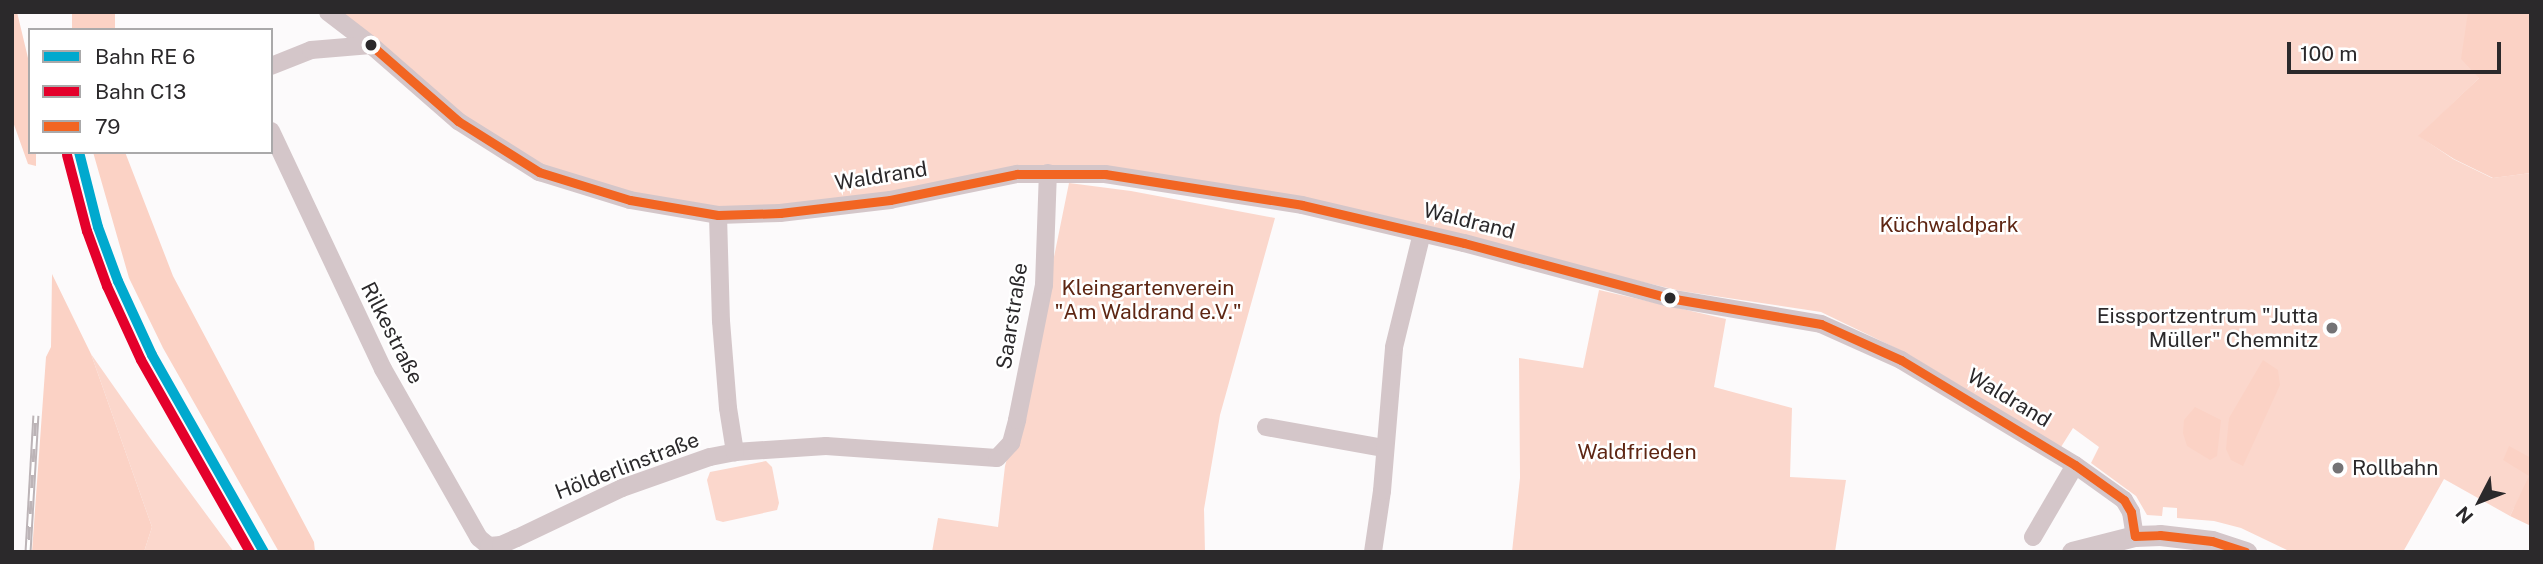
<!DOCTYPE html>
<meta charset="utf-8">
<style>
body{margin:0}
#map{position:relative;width:2543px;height:564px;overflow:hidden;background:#fcfafb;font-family:"Public Sans",sans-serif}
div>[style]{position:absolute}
.green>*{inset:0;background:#fbd7cc}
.forest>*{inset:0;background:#fbd2c5;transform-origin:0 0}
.minor>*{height:18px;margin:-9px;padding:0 9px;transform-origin:9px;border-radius:9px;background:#d4c6c9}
.tertiary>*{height:21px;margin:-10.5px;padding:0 10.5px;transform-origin:10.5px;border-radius:10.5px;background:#d4c6c9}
.rail>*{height:7px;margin-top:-3.5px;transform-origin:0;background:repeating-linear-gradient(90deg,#fff 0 13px,#bcb4b7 0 26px);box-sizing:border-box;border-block:2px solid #bcb4b7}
.bus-1>*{height:9px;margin:-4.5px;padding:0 4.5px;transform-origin:4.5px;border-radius:4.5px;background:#f26522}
.rail-1>*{height:10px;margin:-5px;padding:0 5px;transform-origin:5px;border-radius:5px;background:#00a9ce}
.rail-2>*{height:10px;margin:-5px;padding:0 5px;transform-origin:5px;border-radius:5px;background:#e4002b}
.dots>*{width:19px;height:19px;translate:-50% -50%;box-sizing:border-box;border:4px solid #fff;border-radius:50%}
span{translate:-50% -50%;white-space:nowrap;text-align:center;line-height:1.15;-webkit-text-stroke:5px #fff;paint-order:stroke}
.street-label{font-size:21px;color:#2b292b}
.park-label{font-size:21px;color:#5e2613}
.poi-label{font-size:21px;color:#2b292b}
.right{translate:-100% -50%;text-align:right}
.left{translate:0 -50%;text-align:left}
.frame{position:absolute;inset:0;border:14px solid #2b292b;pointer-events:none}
.legend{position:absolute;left:28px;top:28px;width:245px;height:126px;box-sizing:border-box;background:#fff;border:2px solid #aaa9aa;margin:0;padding:9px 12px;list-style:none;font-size:21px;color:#2b292b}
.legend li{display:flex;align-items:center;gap:14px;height:35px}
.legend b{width:35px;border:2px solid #aaa9aa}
.north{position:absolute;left:2445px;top:466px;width:70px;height:70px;-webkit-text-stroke:5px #fff;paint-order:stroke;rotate:228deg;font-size:19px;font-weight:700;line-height:28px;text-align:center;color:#2b292b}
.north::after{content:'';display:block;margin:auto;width:24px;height:32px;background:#2b292b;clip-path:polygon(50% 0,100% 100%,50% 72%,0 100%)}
.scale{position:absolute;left:2287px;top:42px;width:214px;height:32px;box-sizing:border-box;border:4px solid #2b292b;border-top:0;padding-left:9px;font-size:21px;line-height:24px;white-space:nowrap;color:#2b292b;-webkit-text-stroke:5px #fff;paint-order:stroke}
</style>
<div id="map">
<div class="green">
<i style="clip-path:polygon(332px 12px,2492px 12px,2479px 78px,2419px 136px,2453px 159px,2492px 178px,2531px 173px,2531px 525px,2514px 508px,2510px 516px,2444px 479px,2403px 552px,2291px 552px,2241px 528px,2214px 521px,2177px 518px,2177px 508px,2163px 507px,2162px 516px,2147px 515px,2136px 496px,2091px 463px,2099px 447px,2073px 428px,2061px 447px,1906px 353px,1821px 312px,1681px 291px,1421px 230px,1108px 167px,890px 196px,722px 213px,634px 196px,540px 166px,459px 116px)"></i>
<i style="clip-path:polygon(1069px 183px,1131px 191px,1275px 218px,1220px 415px,1204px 509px,1205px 552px,932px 552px,938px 518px,998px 527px,1005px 466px,1030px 375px)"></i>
<i style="clip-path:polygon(1599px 290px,1726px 319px,1714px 387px,1792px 408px,1790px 477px,1846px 480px,1835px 552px,1512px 552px,1520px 478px,1519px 358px,1583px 368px)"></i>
<i style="clip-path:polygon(91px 354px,150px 438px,234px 552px,144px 552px,152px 527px)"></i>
<i style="clip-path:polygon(766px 461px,772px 467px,779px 503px,777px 510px,723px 522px,716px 520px,707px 480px,710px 472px)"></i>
</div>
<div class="forest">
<i style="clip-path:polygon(12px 12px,17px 12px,28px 58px,30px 152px,36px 152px,36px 166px,28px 164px,12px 119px)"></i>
<i style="left:72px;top:12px;width:43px;height:18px"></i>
<i style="clip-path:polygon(2468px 12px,2531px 12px,2531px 173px,2493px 178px,2454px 159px,2418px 136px,2479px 78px,2461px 59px)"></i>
<i style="clip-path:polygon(93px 152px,125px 152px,173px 276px,314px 542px,315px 552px,279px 552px,163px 348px,129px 278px)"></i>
<i style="clip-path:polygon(52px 274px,91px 354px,152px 527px,144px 552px,32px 552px,46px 357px,51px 347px)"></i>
<i style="clip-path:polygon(2263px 360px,2278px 370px,2280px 385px,2243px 466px,2231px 460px,2226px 449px,2229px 418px)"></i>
<i style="clip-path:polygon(2195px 407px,2221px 420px,2217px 456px,2210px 460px,2187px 446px,2183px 433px,2184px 420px)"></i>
<i style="clip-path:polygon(2509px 446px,2531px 458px,2531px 526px,2510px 516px,2529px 476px,2503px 460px)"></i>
</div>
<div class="minor">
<i style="left:328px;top:12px;width:54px;rotate:37.5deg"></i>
<i style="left:371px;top:45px;width:116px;rotate:41.1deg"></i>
<i style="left:458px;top:121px;width:96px;rotate:32.2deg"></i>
<i style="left:539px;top:172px;width:95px;rotate:17.1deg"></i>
<i style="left:630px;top:200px;width:89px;rotate:9.7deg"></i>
<i style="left:718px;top:215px;width:62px;rotate:-1.8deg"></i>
<i style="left:780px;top:213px;width:111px;rotate:-6.7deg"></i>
<i style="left:890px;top:200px;width:130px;rotate:-11.6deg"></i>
<i style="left:1017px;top:174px;width:88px"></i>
<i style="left:1105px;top:174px;width:199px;rotate:8.9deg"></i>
<i style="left:1302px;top:205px;width:166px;rotate:13.2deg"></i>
<i style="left:1464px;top:243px;width:212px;rotate:15deg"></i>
<i style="left:1669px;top:298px;width:154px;rotate:9.7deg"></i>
<i style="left:1821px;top:324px;width:88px;rotate:24.2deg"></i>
<i style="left:1901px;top:360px;width:203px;rotate:31.1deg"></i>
<i style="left:2075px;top:465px;width:60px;rotate:35.5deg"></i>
<i style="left:2124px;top:500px;width:14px;rotate:60deg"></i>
<i style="left:2131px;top:512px;width:24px;rotate:81deg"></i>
<i style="left:271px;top:66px;width:43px;rotate:-21.8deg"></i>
<i style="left:311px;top:50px;width:60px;rotate:-4.8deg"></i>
<i style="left:271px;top:131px;width:263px;rotate:64.8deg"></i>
<i style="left:383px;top:369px;width:194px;rotate:60.4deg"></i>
<i style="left:479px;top:538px;width:13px;rotate:39deg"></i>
<i style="left:489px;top:546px;width:12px;rotate:-5deg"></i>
<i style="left:501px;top:545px;width:17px;rotate:-24deg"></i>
<i style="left:517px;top:538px;width:116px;rotate:-25.5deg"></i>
<i style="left:622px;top:488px;width:93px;rotate:-19.4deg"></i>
<i style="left:710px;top:457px;width:25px;rotate:-11deg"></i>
<i style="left:735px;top:452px;width:91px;rotate:-3.8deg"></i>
<i style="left:826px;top:446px;width:171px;rotate:4deg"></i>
<i style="left:997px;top:458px;width:21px;rotate:-47deg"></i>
<i style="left:1011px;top:443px;width:24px;rotate:-75deg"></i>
<i style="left:1017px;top:420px;width:138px;rotate:-78.7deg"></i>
<i style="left:1044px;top:285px;width:112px;rotate:-88deg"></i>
<i style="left:718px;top:215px;width:106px;rotate:88.4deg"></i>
<i style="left:721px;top:321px;width:87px;rotate:85.4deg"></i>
<i style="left:728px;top:408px;width:45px;rotate:81deg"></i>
<i style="left:1266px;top:427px;width:120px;rotate:10.1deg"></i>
<i style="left:2033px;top:537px;width:83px;rotate:-59.7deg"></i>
<i style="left:1373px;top:552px;width:62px;rotate:-81.6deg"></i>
<i style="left:1382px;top:491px;width:144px;rotate:-85.2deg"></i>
<i style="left:1394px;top:347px;width:117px;rotate:-76.2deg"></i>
</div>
<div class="tertiary">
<i style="left:2072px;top:552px;width:65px;rotate:-14.3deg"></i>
<i style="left:2135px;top:536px;width:25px;rotate:-2deg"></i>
<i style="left:2160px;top:535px;width:52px;rotate:6.6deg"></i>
<i style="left:2212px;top:541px;width:36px;rotate:18deg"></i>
</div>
<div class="rail">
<i style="left:28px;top:552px;width:137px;rotate:-86.7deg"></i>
</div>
<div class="bus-1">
<i style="left:371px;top:45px;width:116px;rotate:41.1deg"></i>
<i style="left:458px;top:121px;width:96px;rotate:32.2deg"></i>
<i style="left:539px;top:172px;width:95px;rotate:17.1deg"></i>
<i style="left:630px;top:200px;width:89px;rotate:9.7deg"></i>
<i style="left:718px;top:215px;width:62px;rotate:-1.8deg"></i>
<i style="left:780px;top:213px;width:111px;rotate:-6.7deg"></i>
<i style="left:890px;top:200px;width:130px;rotate:-11.6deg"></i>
<i style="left:1017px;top:174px;width:88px"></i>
<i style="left:1105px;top:174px;width:199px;rotate:8.9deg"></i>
<i style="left:1302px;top:205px;width:166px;rotate:13.2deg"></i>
<i style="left:1464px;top:243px;width:212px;rotate:15deg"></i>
<i style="left:1669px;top:298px;width:154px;rotate:9.7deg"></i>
<i style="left:1821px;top:324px;width:88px;rotate:24.2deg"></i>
<i style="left:1901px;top:360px;width:203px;rotate:31.1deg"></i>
<i style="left:2075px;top:465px;width:60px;rotate:35.5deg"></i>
<i style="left:2124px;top:500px;width:14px;rotate:60deg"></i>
<i style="left:2131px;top:512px;width:24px;rotate:81deg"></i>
<i style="left:2135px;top:536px;width:25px;rotate:-2deg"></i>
<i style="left:2160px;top:535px;width:52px;rotate:6.6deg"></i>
<i style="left:2212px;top:541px;width:35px;rotate:18deg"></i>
</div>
<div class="rail-1">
<i style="left:79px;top:152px;width:77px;rotate:75.8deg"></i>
<i style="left:98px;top:227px;width:58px;rotate:69.7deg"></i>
<i style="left:118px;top:281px;width:81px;rotate:65.3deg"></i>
<i style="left:152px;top:355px;width:227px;rotate:60.4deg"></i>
</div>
<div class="rail-2">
<i style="left:67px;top:155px;width:79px;rotate:75.3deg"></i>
<i style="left:87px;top:231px;width:59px;rotate:70deg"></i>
<i style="left:107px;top:286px;width:81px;rotate:65.3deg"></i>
<i style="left:141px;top:360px;width:221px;rotate:60.4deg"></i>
</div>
<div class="dots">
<i style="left:371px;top:45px;background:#2b292b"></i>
<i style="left:1670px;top:298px;background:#2b292b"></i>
<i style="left:2332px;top:328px;background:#747274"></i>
<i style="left:2338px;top:468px;background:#747274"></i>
</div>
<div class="street-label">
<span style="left:881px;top:176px;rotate:-9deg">Waldrand</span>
<span style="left:1469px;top:221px;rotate:14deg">Waldrand</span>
<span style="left:1012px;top:316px;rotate:-81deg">Saarstraße</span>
<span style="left:392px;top:333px;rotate:63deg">Rilkestraße</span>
<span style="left:2009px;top:398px;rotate:31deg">Waldrand</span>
<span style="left:627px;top:466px;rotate:-21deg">Hölderlinstraße</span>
</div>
<div class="park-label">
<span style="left:1949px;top:225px">Küchwaldpark</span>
<span style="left:1148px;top:300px">Kleingartenverein<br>"Am Waldrand e.V."</span>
<span style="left:1637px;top:452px">Waldfrieden</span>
</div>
<div class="poi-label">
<span class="right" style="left:2318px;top:328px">Eissportzentrum "Jutta<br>Müller" Chemnitz</span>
<span class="left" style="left:2352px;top:468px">Rollbahn</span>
</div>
<div class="frame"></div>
<ul class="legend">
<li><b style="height:9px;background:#00a9ce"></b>Bahn RE 6</li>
<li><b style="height:9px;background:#e4002b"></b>Bahn C13</li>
<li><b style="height:9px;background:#f26522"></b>79</li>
</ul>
<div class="north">N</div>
<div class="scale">100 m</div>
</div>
